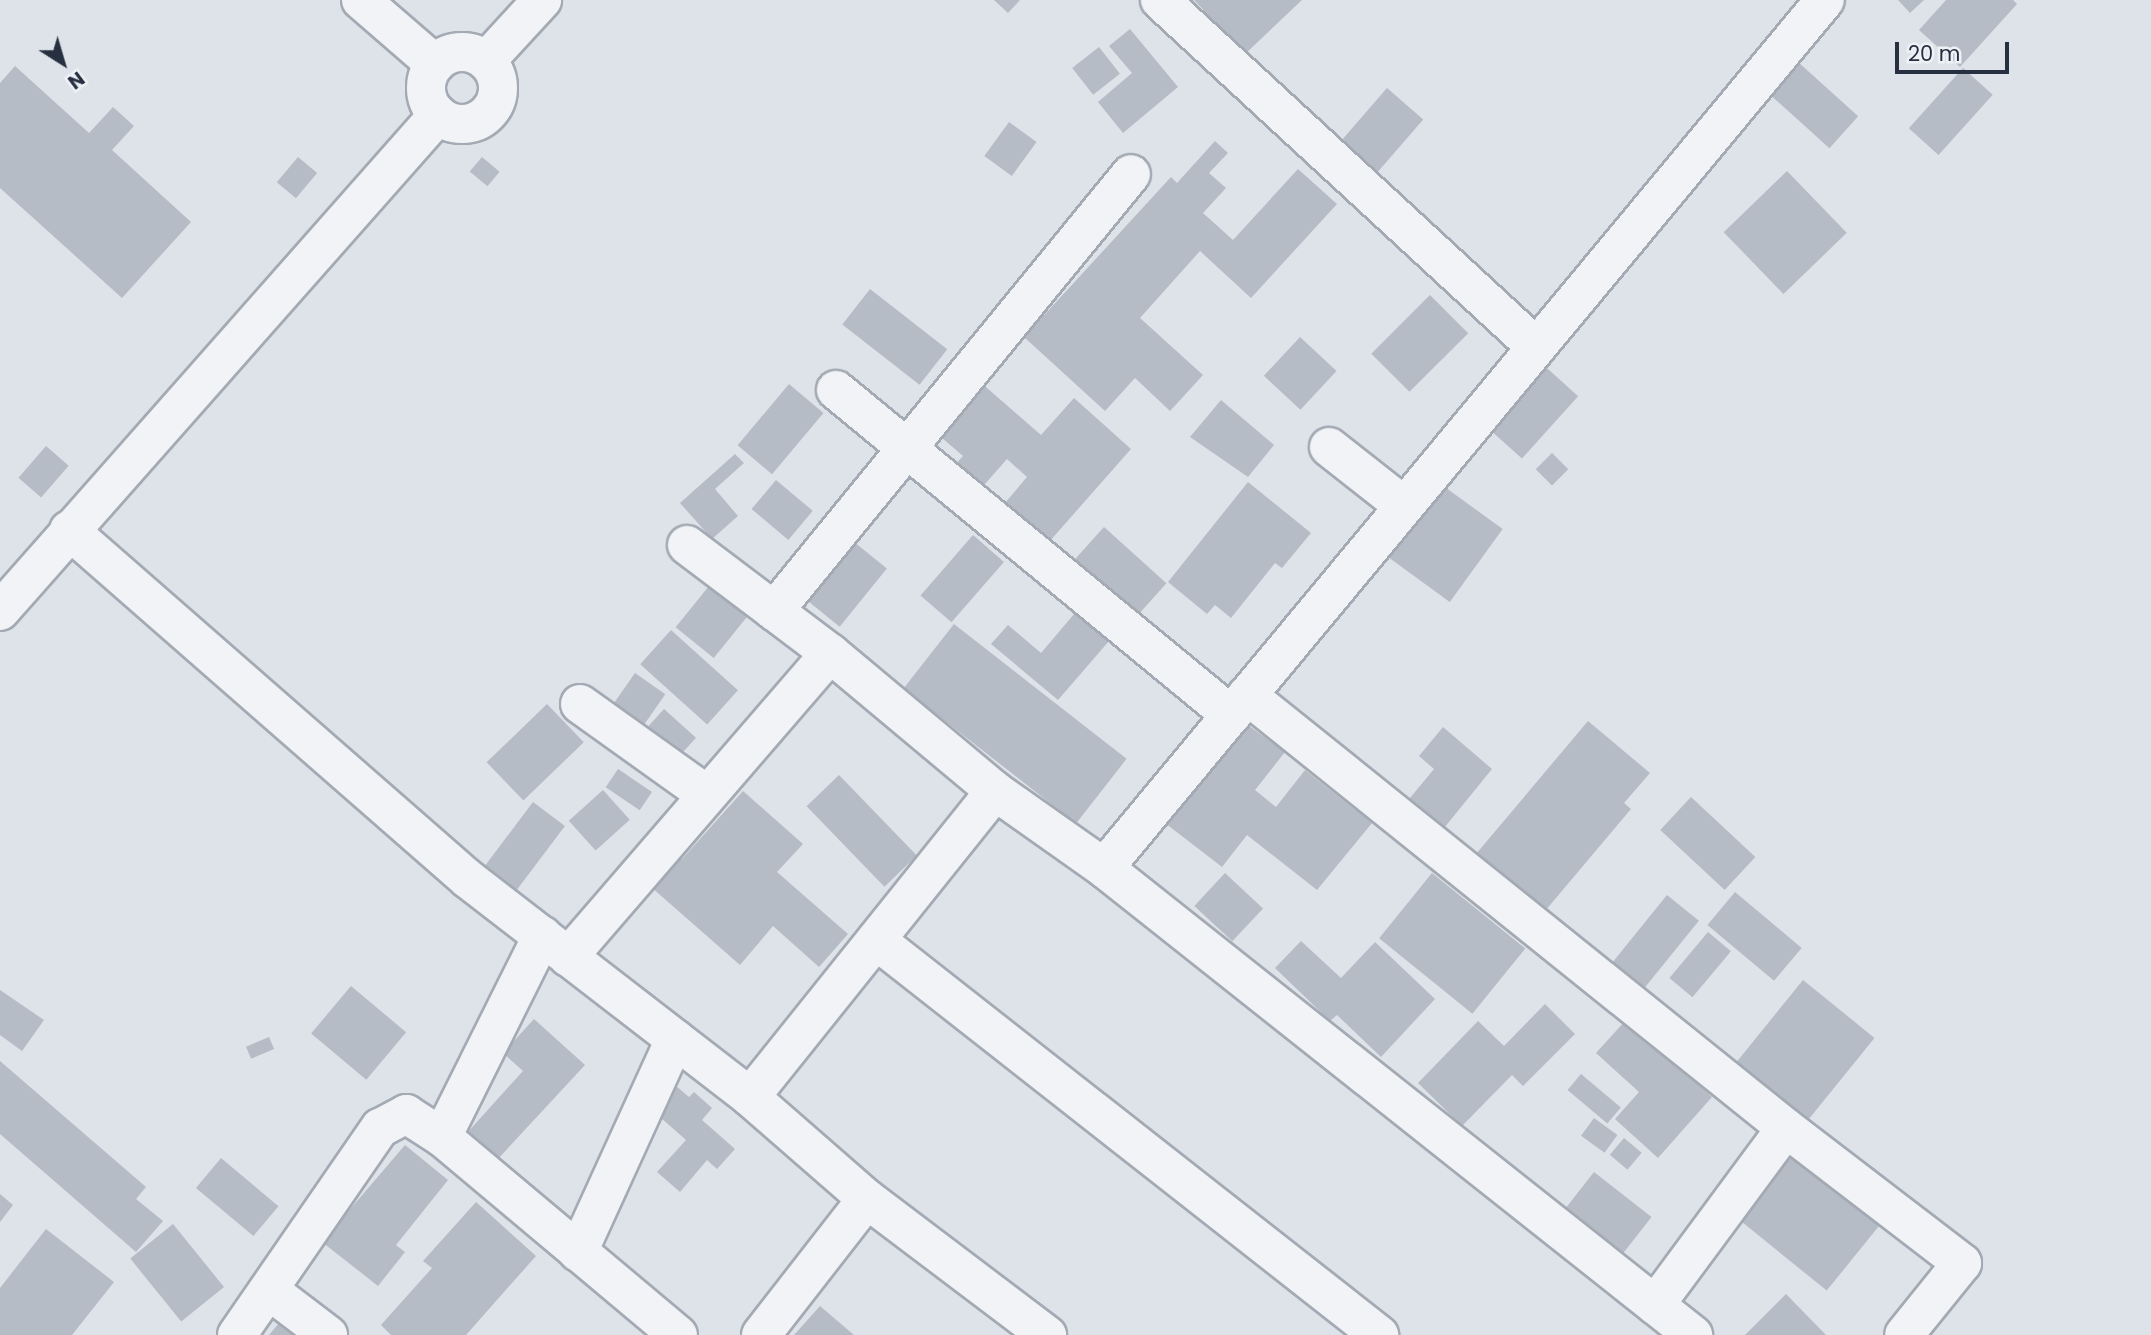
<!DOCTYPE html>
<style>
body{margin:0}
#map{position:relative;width:2151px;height:1335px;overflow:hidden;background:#dee3e9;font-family:Poppins,sans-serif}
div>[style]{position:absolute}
.building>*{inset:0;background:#b5bcc6;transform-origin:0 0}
.roads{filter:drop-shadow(2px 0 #a3aab3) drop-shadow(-2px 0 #a3aab3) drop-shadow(0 2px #a3aab3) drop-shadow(0 -2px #a3aab3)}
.minor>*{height:38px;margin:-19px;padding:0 19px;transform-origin:19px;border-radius:19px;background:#f1f3f7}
.minor>.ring{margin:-19px;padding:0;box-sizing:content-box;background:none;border:38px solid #f1f3f7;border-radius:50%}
span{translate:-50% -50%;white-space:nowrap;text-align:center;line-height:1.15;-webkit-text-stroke:5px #eef1f6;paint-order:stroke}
.north{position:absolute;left:28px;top:28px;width:70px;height:70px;-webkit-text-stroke:5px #eef1f6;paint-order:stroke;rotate:143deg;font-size:19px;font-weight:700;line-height:28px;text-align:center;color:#263041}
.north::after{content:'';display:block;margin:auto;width:24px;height:32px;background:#263041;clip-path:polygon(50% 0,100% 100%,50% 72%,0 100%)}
.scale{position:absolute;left:1895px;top:42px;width:114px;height:32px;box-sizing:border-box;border:4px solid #263041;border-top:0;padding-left:9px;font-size:21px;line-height:24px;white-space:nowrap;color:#263041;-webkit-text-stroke:5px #eef1f6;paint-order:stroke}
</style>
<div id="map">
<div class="building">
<i style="clip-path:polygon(994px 0,1020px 0,1008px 13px)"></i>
<i style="clip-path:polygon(1194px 0,1302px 0,1245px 54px)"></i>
<i style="clip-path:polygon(1898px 0,1924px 0,1910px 13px)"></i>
<i style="clip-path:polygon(1946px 0,2013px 0,2017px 4px,1960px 67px,1919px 30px)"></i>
<i style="clip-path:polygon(1130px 29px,1178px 87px,1123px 133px,1098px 102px,1132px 73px,1109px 46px)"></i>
<i style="left:1099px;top:47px;width:34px;height:34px;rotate:52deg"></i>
<i style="left:1798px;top:62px;width:81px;height:43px;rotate:42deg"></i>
<i style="clip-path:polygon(15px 66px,89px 133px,113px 107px,134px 126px,112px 150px,191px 222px,122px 298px,0 188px,0 83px)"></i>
<i style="left:1963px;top:68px;width:40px;height:81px;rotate:42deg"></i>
<i style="left:1387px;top:88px;width:48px;height:83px;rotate:41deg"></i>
<i style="left:1009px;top:122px;width:34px;height:42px;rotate:36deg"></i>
<i style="clip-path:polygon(1215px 141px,1228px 153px,1209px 173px,1226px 188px,1203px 213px,1233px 240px,1298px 169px,1337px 204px,1251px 298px,1200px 251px,1140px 318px,1203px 375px,1170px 411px,1135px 378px,1105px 411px,1024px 337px,1171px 177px,1177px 183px)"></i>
<i style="left:298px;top:157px;width:25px;height:33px;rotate:40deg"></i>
<i style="left:482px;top:157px;width:23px;height:19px;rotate:40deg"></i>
<i style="left:1787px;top:171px;width:86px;height:88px;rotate:46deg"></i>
<i style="left:870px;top:289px;width:98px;height:45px;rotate:38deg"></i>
<i style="left:1430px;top:295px;width:54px;height:83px;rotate:45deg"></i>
<i style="left:1300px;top:337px;width:50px;height:53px;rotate:43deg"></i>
<i style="left:1538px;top:360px;width:54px;height:84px;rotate:42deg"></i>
<i style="clip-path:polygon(979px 381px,1041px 435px,1074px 398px,1131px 449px,1049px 542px,1005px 503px,1027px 477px,1007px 459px,978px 492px,951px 469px,963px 456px,935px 432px)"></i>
<i style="left:789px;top:384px;width:45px;height:80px;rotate:40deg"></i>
<i style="clip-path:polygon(1221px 400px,1274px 445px,1248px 477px,1190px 437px)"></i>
<i style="left:46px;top:446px;width:30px;height:42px;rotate:41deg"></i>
<i style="left:1552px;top:453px;width:23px;height:23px;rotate:45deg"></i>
<i style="clip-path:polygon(735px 454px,744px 463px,715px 489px,738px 516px,712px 539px,680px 503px)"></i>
<i style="left:776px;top:480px;width:48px;height:38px;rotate:40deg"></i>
<i style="clip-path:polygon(1248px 482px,1311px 533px,1282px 568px,1275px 563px,1231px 618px,1215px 605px,1207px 614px,1168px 582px)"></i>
<i style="left:1442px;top:485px;width:75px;height:90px;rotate:36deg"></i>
<i style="left:1104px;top:527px;width:84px;height:47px;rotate:42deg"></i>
<i style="left:973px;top:535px;width:41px;height:80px;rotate:41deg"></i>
<i style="left:848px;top:537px;width:50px;height:75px;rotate:39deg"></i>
<i style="left:709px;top:586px;width:49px;height:53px;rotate:39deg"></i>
<i style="clip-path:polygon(1075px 613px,1109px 641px,1058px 700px,991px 644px,1008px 625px,1041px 653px)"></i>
<i style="left:954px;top:624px;width:219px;height:82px;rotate:38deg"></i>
<i style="left:671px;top:630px;width:90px;height:46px;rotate:42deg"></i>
<i style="left:635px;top:673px;width:37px;height:42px;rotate:35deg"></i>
<i style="left:547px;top:704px;width:53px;height:84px;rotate:46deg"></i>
<i style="left:664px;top:709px;width:43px;height:25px;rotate:42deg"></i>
<i style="clip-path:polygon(1588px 721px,1650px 773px,1624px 803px,1631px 809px,1545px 911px,1476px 854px)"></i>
<i style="clip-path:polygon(1245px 723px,1285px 752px,1255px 790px,1276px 807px,1305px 770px,1372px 823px,1317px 890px,1247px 835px,1222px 867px,1165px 823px)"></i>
<i style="clip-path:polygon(1443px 727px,1492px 769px,1440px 833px,1405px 804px,1434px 769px,1419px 756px)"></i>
<i style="left:618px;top:769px;width:41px;height:22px;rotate:34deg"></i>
<i style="left:839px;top:775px;width:112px;height:45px;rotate:46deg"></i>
<i style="left:603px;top:790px;width:40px;height:46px;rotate:48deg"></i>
<i style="clip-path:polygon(743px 791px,803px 844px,777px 872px,848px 934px,819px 967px,773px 926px,740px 965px,651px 887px,678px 855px,682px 859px)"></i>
<i style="left:1691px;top:797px;width:88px;height:45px;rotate:43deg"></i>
<i style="left:533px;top:802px;width:40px;height:87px;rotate:37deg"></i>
<i style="left:1225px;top:873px;width:52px;height:45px;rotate:43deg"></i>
<i style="left:1432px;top:873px;width:120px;height:84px;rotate:39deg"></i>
<i style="left:1735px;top:892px;width:87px;height:43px;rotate:40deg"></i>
<i style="left:1667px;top:895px;width:41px;height:90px;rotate:39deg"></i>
<i style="left:1708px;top:932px;width:30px;height:60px;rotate:40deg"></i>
<i style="clip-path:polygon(1301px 941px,1341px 978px,1375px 942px,1435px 999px,1381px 1057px,1337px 1015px,1330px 1021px,1275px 968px)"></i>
<i style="left:1803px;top:980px;width:92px;height:111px;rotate:39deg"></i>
<i style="left:351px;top:986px;width:72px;height:62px;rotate:40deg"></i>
<i style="clip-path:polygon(0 990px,44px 1020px,22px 1051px,0 1035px)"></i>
<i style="clip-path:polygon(1545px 1004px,1575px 1034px,1523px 1086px,1512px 1075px,1462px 1126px,1418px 1083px,1478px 1021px,1504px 1046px)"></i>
<i style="clip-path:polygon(534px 1019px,585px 1065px,496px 1161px,466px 1134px,523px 1071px,503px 1053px)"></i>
<i style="clip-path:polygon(1626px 1020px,1712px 1097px,1658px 1158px,1615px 1119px,1639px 1092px,1596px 1053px)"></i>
<i style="left:269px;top:1037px;width:13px;height:25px;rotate:67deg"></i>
<i style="clip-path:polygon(0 1061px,146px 1187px,136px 1199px,163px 1221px,136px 1252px,0 1134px)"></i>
<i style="left:1581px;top:1074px;width:52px;height:21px;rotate:40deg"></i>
<i style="clip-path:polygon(675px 1085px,689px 1097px,694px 1092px,712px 1108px,702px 1120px,735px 1149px,717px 1169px,707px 1160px,680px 1192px,657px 1172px,686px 1140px,653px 1111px)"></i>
<i style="left:1594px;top:1118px;width:29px;height:22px;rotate:36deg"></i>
<i style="left:1624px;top:1138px;width:23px;height:22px;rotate:40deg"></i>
<i style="clip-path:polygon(405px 1145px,448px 1180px,396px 1245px,405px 1252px,378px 1286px,322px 1242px)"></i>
<i style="left:1786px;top:1147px;width:122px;height:86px;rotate:39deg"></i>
<i style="left:221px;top:1158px;width:75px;height:39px;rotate:40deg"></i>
<i style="left:1594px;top:1172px;width:73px;height:48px;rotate:38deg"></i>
<i style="clip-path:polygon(0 1194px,13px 1205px,0 1222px)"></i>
<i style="clip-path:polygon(476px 1202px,536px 1256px,466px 1335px,391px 1335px,381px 1325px,432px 1268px,423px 1261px)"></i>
<i style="left:173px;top:1224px;width:81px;height:55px;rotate:51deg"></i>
<i style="clip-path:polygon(46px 1229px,114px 1282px,72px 1335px,0 1335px,0 1288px)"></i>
<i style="clip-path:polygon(1786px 1294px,1826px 1335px,1745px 1335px)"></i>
<i style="clip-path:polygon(820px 1306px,854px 1335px,794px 1335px)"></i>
<i style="clip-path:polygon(279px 1323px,295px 1335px,269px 1335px)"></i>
</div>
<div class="roads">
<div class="minor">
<i style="left:361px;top:0;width:98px;rotate:40.9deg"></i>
<i style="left:1160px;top:0;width:512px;rotate:42.7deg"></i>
<i class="ring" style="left:426px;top:52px;width:34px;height:34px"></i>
<i style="left:486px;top:61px;width:83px;rotate:-47.4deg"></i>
<i style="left:836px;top:390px;width:512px;rotate:39.45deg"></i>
<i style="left:1329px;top:447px;width:95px;rotate:38.2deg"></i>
<i style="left:69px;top:530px;width:530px;rotate:41.18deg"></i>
<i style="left:468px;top:879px;width:356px;rotate:37.7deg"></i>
<i style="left:687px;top:545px;width:179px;rotate:37.1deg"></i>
<i style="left:830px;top:653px;width:215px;rotate:39.9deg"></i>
<i style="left:0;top:611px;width:662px;rotate:-48.55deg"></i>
<i style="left:774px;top:611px;width:564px;rotate:-50.75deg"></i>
<i style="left:1247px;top:695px;width:691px;rotate:38.78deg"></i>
<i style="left:1786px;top:1128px;width:222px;rotate:37.5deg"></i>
<i style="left:1962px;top:1263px;width:92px;rotate:128.9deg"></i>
<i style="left:580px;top:704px;width:156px;rotate:35.6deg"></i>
<i style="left:1104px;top:868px;width:752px;rotate:38.41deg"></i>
<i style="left:876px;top:940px;width:640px;rotate:38.14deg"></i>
<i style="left:568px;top:957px;width:401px;rotate:-49.2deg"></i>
<i style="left:442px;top:1137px;width:225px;rotate:-63.5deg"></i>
<i style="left:867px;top:1199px;width:155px;rotate:-138.9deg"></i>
<i style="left:750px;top:1097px;width:392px;rotate:-51.3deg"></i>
<i style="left:995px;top:791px;width:133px;rotate:35.2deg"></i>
<i style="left:1104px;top:868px;width:1128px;rotate:-50.29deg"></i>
<i style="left:578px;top:1252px;width:234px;rotate:-65.5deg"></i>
<i style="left:270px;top:1291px;width:73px;rotate:37.2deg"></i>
<i style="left:1655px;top:1305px;width:220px;rotate:-53.5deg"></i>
<i style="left:237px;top:1335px;width:252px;rotate:-55.4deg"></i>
<i style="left:380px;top:1128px;width:30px;rotate:-28deg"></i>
<i style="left:406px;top:1114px;width:43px;rotate:32.6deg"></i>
<i style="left:442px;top:1137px;width:308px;rotate:40deg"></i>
<i style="left:761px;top:1335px;width:172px;rotate:-52.1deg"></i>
<i style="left:867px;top:1199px;width:226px;rotate:37.1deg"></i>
</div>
</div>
<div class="north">N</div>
<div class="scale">20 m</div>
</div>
